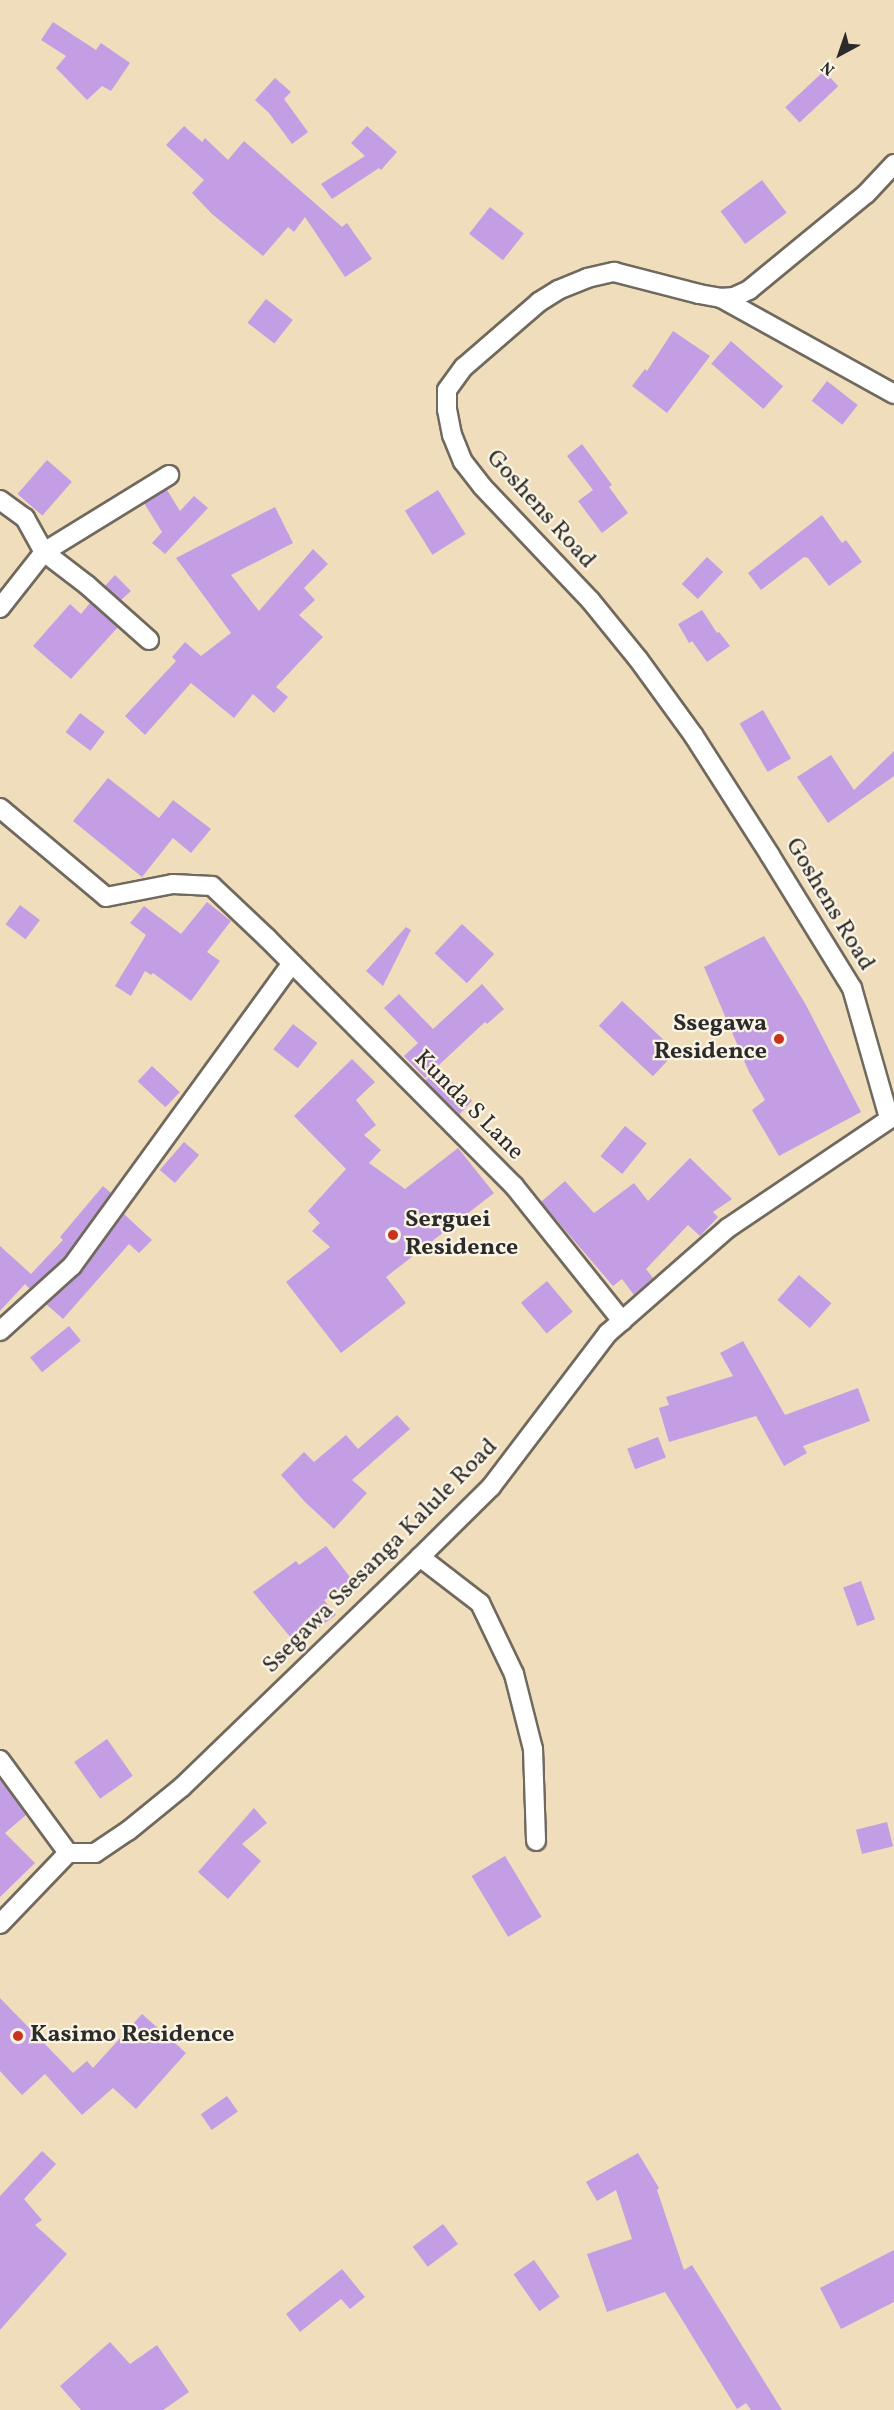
<!DOCTYPE html>
<style>
body{margin:0}
#map{position:relative;width:894px;height:2410px;overflow:hidden;background:#f0ddbc;font-family:Vollkorn,serif}
div>[style]{position:absolute}
.building>*{inset:0;background:#c49ee5;transform-origin:0 0}
.roads{filter:drop-shadow(2px 0 #70695e) drop-shadow(-2px 0 #70695e) drop-shadow(0 2px #70695e) drop-shadow(0 -2px #70695e)}
.minor>*{height:18px;margin:-9px;padding:0 9px;transform-origin:9px;border-radius:9px;background:#fff}
.dots>*{width:16px;height:16px;translate:-50% -50%;box-sizing:border-box;border:3px solid #fcf5e5;border-radius:50%}
span{translate:-50% -50%;white-space:nowrap;text-align:center;line-height:1.15;-webkit-text-stroke:4.5px #fcf5e5;paint-order:stroke}
.street-label{font-size:24px;color:#2b2b2b}
.poi-label{font-size:24px;color:#2b2b2b;font-weight:700}
.right{translate:-100% -50%;text-align:right}
.left{translate:0 -50%;text-align:left}
.north{position:absolute;left:810px;top:24px;width:60px;height:60px;-webkit-text-stroke:4px #fcf5e5;paint-order:stroke;rotate:220deg;font-size:16px;font-weight:700;line-height:24px;text-align:center;color:#2b2b2b}
.north::after{content:'';display:block;margin:auto;width:21px;height:27px;background:#2b2b2b;clip-path:polygon(50% 0,100% 100%,50% 72%,0 100%)}
</style>
<div id="map">
<div class="building">
<i style="clip-path:polygon(53px 22px,96px 50px,101px 43px,130px 63px,111px 91px,102px 86px,87px 100px,56px 68px,66px 56px,41px 40px)"></i>
<i style="left:824px;top:71px;width:21px;height:53px;rotate:47deg"></i>
<i style="clip-path:polygon(275px 78px,291px 92px,284px 99px,308px 132px,292px 144px,269px 113px,255px 100px)"></i>
<i style="clip-path:polygon(184px 126px,202px 142px,205px 138px,228px 160px,244px 141px,342px 227px,347px 223px,372px 259px,345px 277px,305px 217px,294px 232px,288px 227px,263px 256px,212px 214px,192px 193px,204px 180px,166px 145px)"></i>
<i style="clip-path:polygon(367px 126px,397px 152px,381px 170px,379px 168px,332px 199px,321px 184px,365px 156px,351px 143px)"></i>
<i style="left:762px;top:180px;width:41px;height:52px;rotate:53deg"></i>
<i style="left:490px;top:207px;width:43px;height:34px;rotate:38deg"></i>
<i style="left:266px;top:299px;width:34px;height:30px;rotate:38deg"></i>
<i style="clip-path:polygon(673px 331px,710px 356px,667px 413px,632px 386px,645px 369px,647px 371px)"></i>
<i style="left:731px;top:341px;width:69px;height:30px;rotate:41deg"></i>
<i style="left:827px;top:381px;width:39px;height:25px;rotate:38deg"></i>
<i style="clip-path:polygon(582px 444px,612px 485px,609px 487px,628px 513px,602px 533px,578px 501px,593px 490px,567px 456px)"></i>
<i style="left:47px;top:460px;width:33px;height:45px;rotate:41deg"></i>
<i style="clip-path:polygon(167px 490px,180px 511px,194px 496px,208px 508px,165px 554px,152px 543px,162px 532px,144px 503px)"></i>
<i style="left:438px;top:490px;width:52px;height:39px;rotate:58deg"></i>
<i style="clip-path:polygon(275px 507px,293px 543px,231px 575px,259px 611px,313px 549px,328px 564px,304px 588px,315px 600px,299px 615px,323px 637px,276px 687px,288px 697px,274px 713px,253px 694px,234px 718px,191px 683px,145px 735px,125px 716px,176px 661px,172px 657px,185px 642px,201px 656px,231px 633px,176px 558px)"></i>
<i style="clip-path:polygon(822px 515px,842px 543px,846px 540px,862px 562px,829px 586px,808px 558px,804px 557px,761px 590px,748px 573px)"></i>
<i style="left:707px;top:557px;width:22px;height:37px;rotate:43deg"></i>
<i style="clip-path:polygon(115px 575px,131px 591px,121px 600px,105px 586px)"></i>
<i style="clip-path:polygon(90px 603px,118px 627px,71px 679px,33px 646px,70px 604px,81px 614px)"></i>
<i style="clip-path:polygon(702px 610px,717px 633px,719px 632px,730px 646px,707px 662px,692px 641px,689px 643px,678px 624px)"></i>
<i style="left:763px;top:710px;width:56px;height:27px;rotate:60deg"></i>
<i style="left:80px;top:713px;width:31px;height:24px;rotate:37deg"></i>
<i style="clip-path:polygon(894px 751px,894px 776px,828px 823px,797px 777px,831px 755px,854px 790px)"></i>
<i style="clip-path:polygon(108px 778px,159px 818px,173px 800px,211px 829px,191px 853px,173px 838px,142px 877px,73px 821px)"></i>
<i style="clip-path:polygon(207px 902px,231px 921px,207px 952px,220px 961px,191px 1001px,153px 973px,151px 975px,145px 971px,131px 996px,115px 986px,146px 935px,130px 923px,144px 906px,181px 934px)"></i>
<i style="left:20px;top:905px;width:25px;height:24px;rotate:37deg"></i>
<i style="left:462px;top:924px;width:44px;height:40px;rotate:43deg"></i>
<i style="clip-path:polygon(406px 927px,411px 930px,383px 986px,366px 971px)"></i>
<i style="clip-path:polygon(764px 936px,806px 1005px,861px 1112px,779px 1156px,752px 1110px,765px 1100px,749px 1072px,704px 967px)"></i>
<i style="clip-path:polygon(482px 984px,504px 1009px,487px 1024px,485px 1022px,425px 1078px,404px 1056px,418px 1043px,384px 1008px,399px 994px,433px 1029px)"></i>
<i style="left:622px;top:1001px;width:74px;height:34px;rotate:43deg"></i>
<i style="left:293px;top:1024px;width:31px;height:32px;rotate:38deg"></i>
<i style="clip-path:polygon(352px 1059px,375px 1082px,356px 1100px,376px 1125px,364px 1135px,381px 1150px,369px 1163px,405px 1189px,458px 1148px,494px 1193px,386px 1277px,406px 1303px,341px 1353px,286px 1282px,330px 1247px,312px 1231px,320px 1223px,308px 1211px,346px 1169px,294px 1116px)"></i>
<i style="left:152px;top:1066px;width:38px;height:21px;rotate:43deg"></i>
<i style="left:437px;top:1068px;width:48px;height:18px;rotate:43deg"></i>
<i style="left:625px;top:1126px;width:28px;height:39px;rotate:39deg"></i>
<i style="left:184px;top:1142px;width:20px;height:37px;rotate:41deg"></i>
<i style="clip-path:polygon(690px 1158px,732px 1199px,713px 1212px,718px 1217px,700px 1236px,688px 1225px,646px 1269px,653px 1278px,634px 1295px,622px 1279px,613px 1286px,541px 1202px,565px 1181px,594px 1213px,634px 1183px,648px 1201px)"></i>
<i style="clip-path:polygon(103px 1186px,111px 1193px,64px 1258px,30px 1289px,25px 1284px,0 1311px,0 1246px,31px 1274px,63px 1240px,60px 1237px)"></i>
<i style="clip-path:polygon(124px 1214px,152px 1240px,139px 1253px,129px 1244px,63px 1319px,46px 1304px,81px 1273px)"></i>
<i style="left:799px;top:1275px;width:43px;height:33px;rotate:41deg"></i>
<i style="left:547px;top:1281px;width:40px;height:34px;rotate:50deg"></i>
<i style="left:69px;top:1326px;width:19px;height:50px;rotate:51deg"></i>
<i style="clip-path:polygon(743px 1341px,785px 1415px,858px 1388px,870px 1421px,803px 1446px,807px 1453px,784px 1466px,756px 1416px,669px 1442px,659px 1408px,669px 1405px,666px 1397px,733px 1376px,720px 1353px)"></i>
<i style="clip-path:polygon(397px 1415px,410px 1429px,352px 1480px,367px 1493px,334px 1529px,305px 1502px,281px 1475px,304px 1452px,314px 1462px,346px 1435px,358px 1449px)"></i>
<i style="left:658px;top:1437px;width:22px;height:33px;rotate:69deg"></i>
<i style="clip-path:polygon(326px 1546px,353px 1581px,324px 1600px,336px 1615px,296px 1644px,253px 1592px,296px 1561px,299px 1565px)"></i>
<i style="left:861px;top:1581px;width:41px;height:19px;rotate:70deg"></i>
<i style="left:107px;top:1739px;width:45px;height:40px;rotate:55deg"></i>
<i style="clip-path:polygon(0 1779px,26px 1815px,5px 1833px,35px 1863px,0 1897px)"></i>
<i style="clip-path:polygon(254px 1808px,267px 1823px,242px 1844px,261px 1861px,228px 1899px,198px 1872px)"></i>
<i style="left:887px;top:1822px;width:25px;height:32px;rotate:76deg"></i>
<i style="left:505px;top:1856px;width:71px;height:39px;rotate:59deg"></i>
<i style="clip-path:polygon(0 1998px,73px 2073px,87px 2061px,93px 2068px,142px 2014px,186px 2053px,136px 2109px,113px 2088px,82px 2115px,45px 2074px,22px 2095px,0 2071px)"></i>
<i style="left:227px;top:2096px;width:19px;height:32px;rotate:55deg"></i>
<i style="clip-path:polygon(42px 2151px,56px 2164px,24px 2199px,42px 2220px,35px 2225px,67px 2254px,0 2330px,0 2196px)"></i>
<i style="clip-path:polygon(638px 2153px,659px 2188px,657px 2190px,684px 2270px,692px 2265px,782px 2410px,751px 2410px,746px 2403px,737px 2409px,665px 2292px,607px 2312px,587px 2254px,632px 2239px,616px 2190px,597px 2201px,586px 2182px)"></i>
<i style="left:443px;top:2224px;width:25px;height:38px;rotate:53deg"></i>
<i style="clip-path:polygon(894px 2250px,894px 2302px,841px 2329px,820px 2288px)"></i>
<i style="left:534px;top:2260px;width:45px;height:25px;rotate:55deg"></i>
<i style="clip-path:polygon(342px 2269px,365px 2297px,350px 2309px,341px 2299px,300px 2332px,286px 2314px)"></i>
<i style="clip-path:polygon(110px 2342px,130px 2364px,157px 2345px,189px 2392px,163px 2410px,81px 2410px,60px 2386px)"></i>
</div>
<div class="roads">
<div class="minor">
<i style="left:721px;top:298px;width:198px;rotate:29deg"></i>
<i style="left:0;top:500px;width:31px;rotate:36deg"></i>
<i style="left:25px;top:518px;width:39px;rotate:61deg"></i>
<i style="left:44px;top:552px;width:54px;rotate:37.5deg"></i>
<i style="left:87px;top:585px;width:83px;rotate:41.6deg"></i>
<i style="left:0;top:608px;width:71px;rotate:-51.8deg"></i>
<i style="left:44px;top:552px;width:147px;rotate:-31.6deg"></i>
<i style="left:0;top:808px;width:138px;rotate:40deg"></i>
<i style="left:106px;top:897px;width:68px;rotate:-11deg"></i>
<i style="left:173px;top:884px;width:39px;rotate:3deg"></i>
<i style="left:212px;top:886px;width:76px;rotate:43.4deg"></i>
<i style="left:267px;top:938px;width:350px;rotate:45.1deg"></i>
<i style="left:514px;top:1186px;width:173px;rotate:51.3deg"></i>
<i style="left:889px;top:1118px;width:135px;rotate:-105.9deg"></i>
<i style="left:852px;top:988px;width:156px;rotate:-121.7deg"></i>
<i style="left:770px;top:855px;width:141px;rotate:-122.6deg"></i>
<i style="left:694px;top:736px;width:95px;rotate:-126deg"></i>
<i style="left:638px;top:659px;width:76px;rotate:-129.1deg"></i>
<i style="left:590px;top:600px;width:157px;rotate:-133.5deg"></i>
<i style="left:482px;top:486px;width:31px;rotate:-128deg"></i>
<i style="left:463px;top:462px;width:29px;rotate:-112deg"></i>
<i style="left:452px;top:435px;width:25px;rotate:-101deg"></i>
<i style="left:447px;top:410px;width:20px;rotate:-90deg"></i>
<i style="left:447px;top:390px;width:29px;rotate:-54deg"></i>
<i style="left:464px;top:367px;width:99px;rotate:-40.9deg"></i>
<i style="left:539px;top:302px;width:22px;rotate:-32deg"></i>
<i style="left:558px;top:290px;width:31px;rotate:-22deg"></i>
<i style="left:587px;top:278px;width:28px;rotate:-13deg"></i>
<i style="left:614px;top:272px;width:88px;rotate:14.5deg"></i>
<i style="left:699px;top:294px;width:22px;rotate:10deg"></i>
<i style="left:721px;top:298px;width:13px;rotate:-4deg"></i>
<i style="left:734px;top:297px;width:17px;rotate:-25deg"></i>
<i style="left:749px;top:290px;width:151px;rotate:-39.4deg"></i>
<i style="left:866px;top:194px;width:41px;rotate:-47deg"></i>
<i style="left:0;top:1331px;width:97px;rotate:-42.1deg"></i>
<i style="left:72px;top:1266px;width:374px;rotate:-54deg"></i>
<i style="left:420px;top:1557px;width:76px;rotate:37.5deg"></i>
<i style="left:480px;top:1603px;width:79px;rotate:64.4deg"></i>
<i style="left:514px;top:1674px;width:77px;rotate:75.8deg"></i>
<i style="left:533px;top:1749px;width:92px;rotate:88.1deg"></i>
<i style="left:0;top:1760px;width:115px;rotate:53.8deg"></i>
<i style="left:0;top:1924px;width:98px;rotate:-46.2deg"></i>
<i style="left:68px;top:1853px;width:27px"></i>
<i style="left:95px;top:1853px;width:40px;rotate:-34deg"></i>
<i style="left:128px;top:1831px;width:70px;rotate:-39.2deg"></i>
<i style="left:182px;top:1787px;width:331px;rotate:-44deg"></i>
<i style="left:420px;top:1557px;width:100px;rotate:-44.6deg"></i>
<i style="left:491px;top:1487px;width:193px;rotate:-52.8deg"></i>
<i style="left:608px;top:1333px;width:159px;rotate:-41.2deg"></i>
<i style="left:728px;top:1228px;width:200px;rotate:-34deg"></i>
</div>
</div>
<div class="dots">
<i style="left:779px;top:1039px;background:#c8321e"></i>
<i style="left:393px;top:1235px;background:#c8321e"></i>
<i style="left:18px;top:2036px;background:#c8321e"></i>
</div>
<div class="street-label">
<span style="left:540px;top:510px;rotate:48deg">Goshens Road</span>
<span style="left:829px;top:905px;rotate:59deg">Goshens Road</span>
<span style="left:468px;top:1106px;rotate:45deg">Kunda S Lane</span>
<span style="left:381px;top:1557px;rotate:-45deg">Ssegawa Ssesanga Kalule Road</span>
</div>
<div class="poi-label">
<span class="right" style="left:767px;top:1039px">Ssegawa<br>Residence</span>
<span class="left" style="left:405px;top:1235px">Serguei<br>Residence</span>
<span class="left" style="left:30px;top:2036px">Kasimo Residence</span>
</div>
<div class="north">N</div>
</div>
